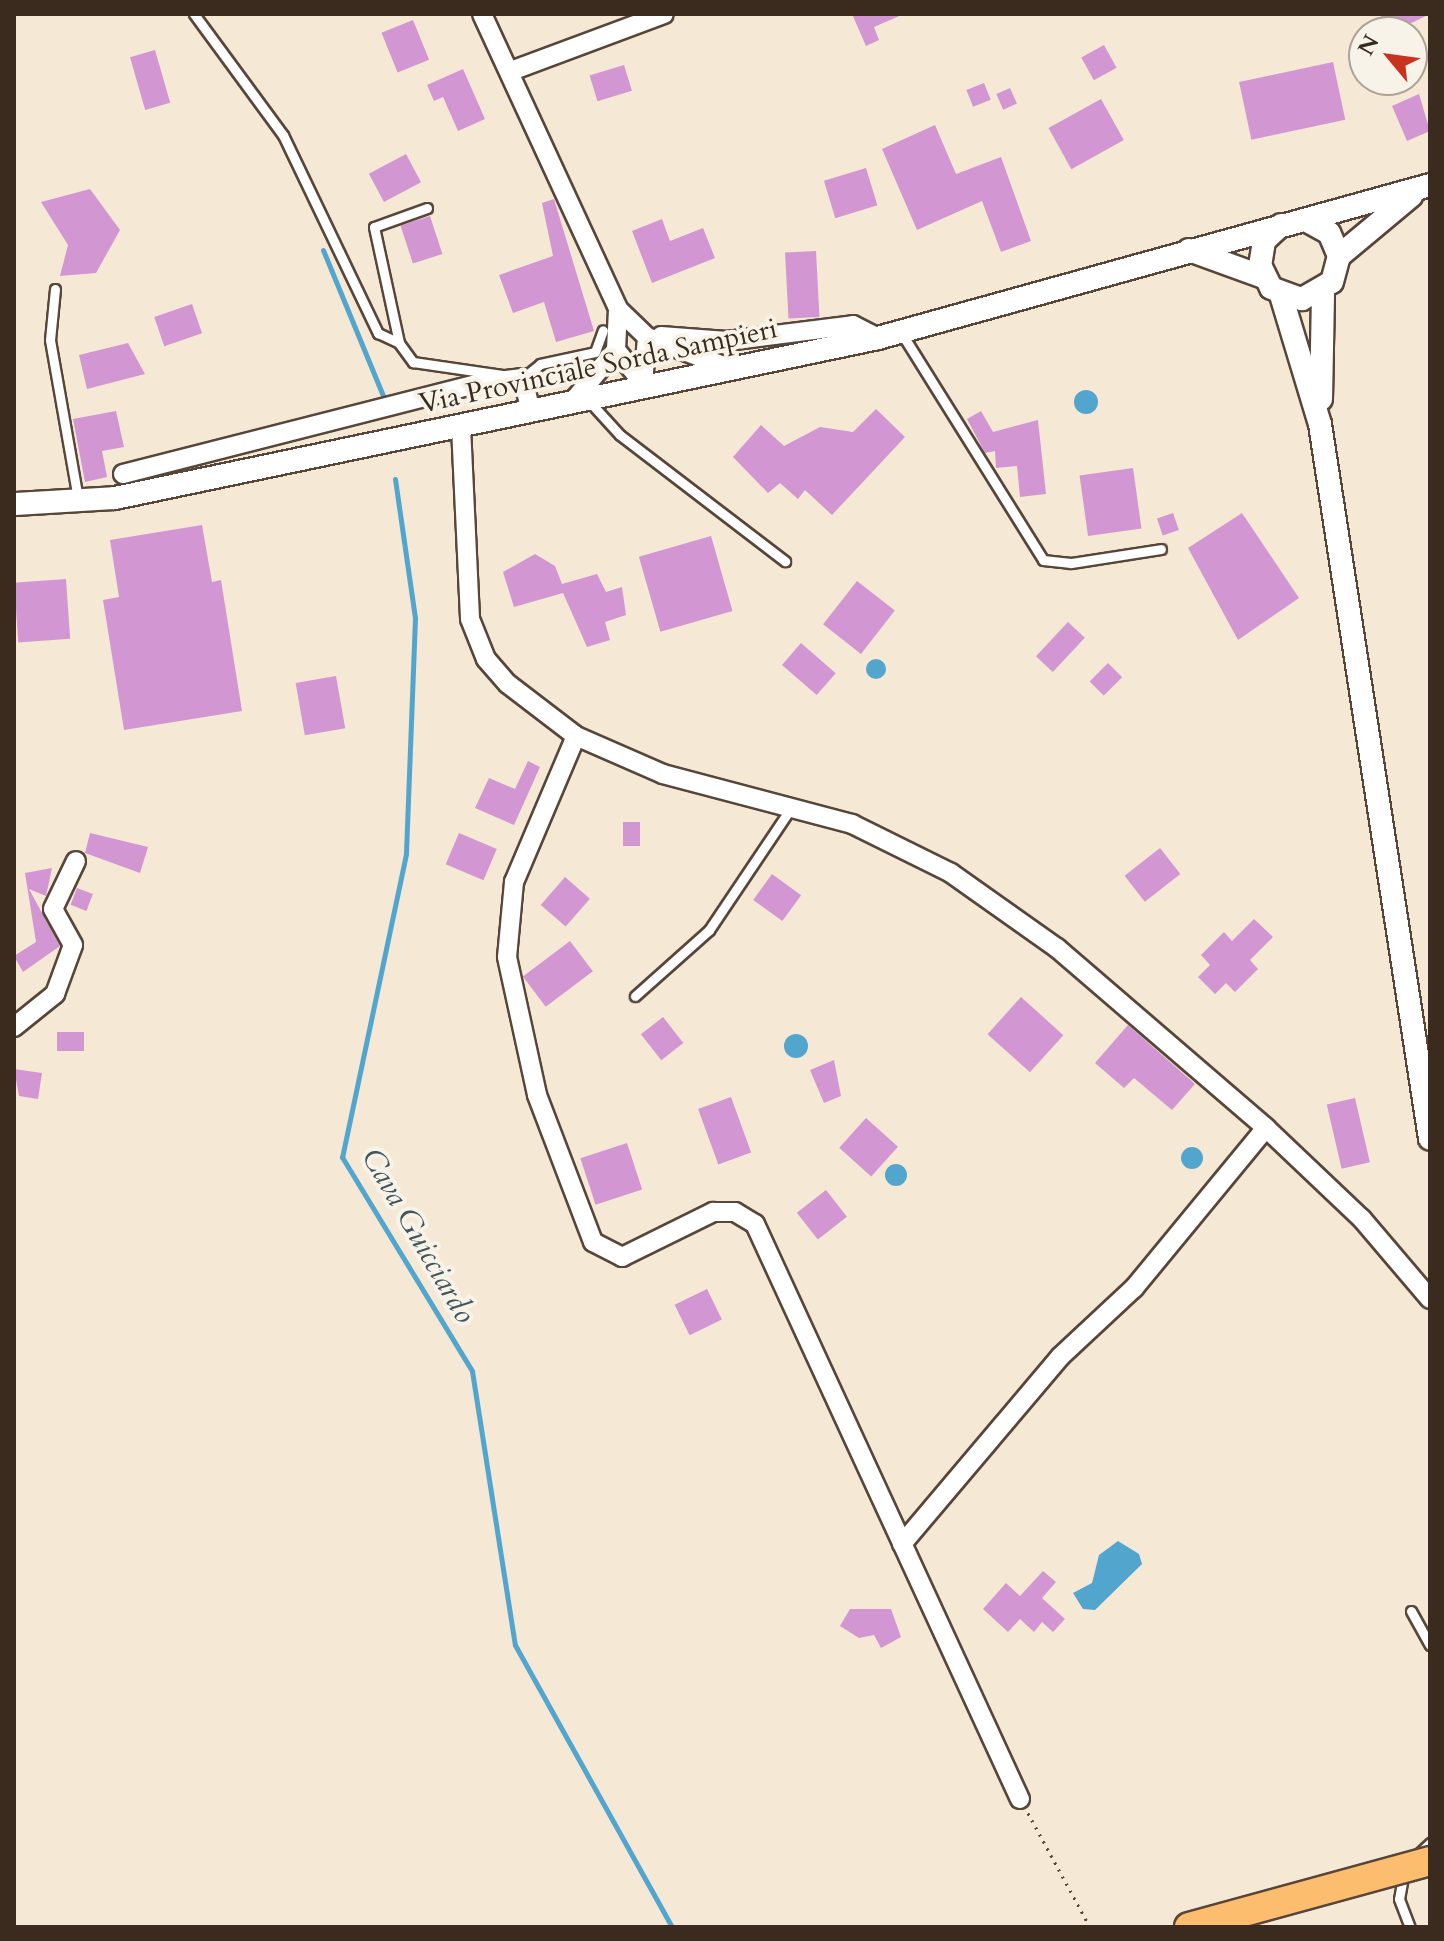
<!DOCTYPE html>
<style>
body{margin:0}
#map{position:relative;width:1444px;height:1941px;overflow:hidden;background:#f5e8d5;font-family:Cardo,serif}
div>[style]{position:absolute}
.water>*{inset:0;background:#52a6ce}
.round{border-radius:50%}
.stream>*{height:5px;margin:-2.5px;padding:0 2.5px;transform-origin:2.5px;border-radius:2.5px;background:#52a6ce}
.building>*{inset:0;background:#d297d3;transform-origin:0 0}
.path>*{height:3px;margin-top:-1.5px;transform-origin:0;background:repeating-linear-gradient(90deg,#574639 0 2px,transparent 0 8px)}
.roads{filter:drop-shadow(2px 0 #574639) drop-shadow(-2px 0 #574639) drop-shadow(0 2px #574639) drop-shadow(0 -2px #574639)}
.service>*{height:9px;margin:-4.5px;padding:0 4.5px;transform-origin:4.5px;border-radius:4.5px;background:#fff}
.minor>*{height:18px;margin:-9px;padding:0 9px;transform-origin:9px;border-radius:9px;background:#fff}
.tertiary>*{height:22px;margin:-11px;padding:0 11px;transform-origin:11px;border-radius:11px;background:#fff}
.bridges{filter:drop-shadow(2px 0 #574639) drop-shadow(-2px 0 #574639) drop-shadow(0 2px #574639) drop-shadow(0 -2px #574639)}
.primary-bridge>*{height:28px;margin:-14px;padding:0 14px;transform-origin:14px;border-radius:14px;background:#fcbd6f}
span{translate:-50% -50%;white-space:nowrap;text-align:center;line-height:1.15;-webkit-text-stroke:8px #f7f3e8;paint-order:stroke}
.street-label{font-size:28px;color:#3b2a1e}
.water-label{font-size:30px;color:#43555c;font-style:italic}
.frame{position:absolute;inset:0;border:16px solid #3b2a1e;pointer-events:none}
.north{position:absolute;left:1348px;top:16px;width:80px;height:80px;box-sizing:border-box;background:#f7f3e8;border:2px solid #aca397;border-radius:50%;rotate:299deg;font-size:22px;font-weight:700;line-height:32px;text-align:center;color:#3b2a1e}
.north::after{content:'';display:block;margin:auto;width:28px;height:36px;background:#c8321e;clip-path:polygon(50% 0,100% 100%,50% 72%,0 100%)}
</style>
<div id="map">
<div class="water">
<i class="round" style="left:1074px;top:390px;width:24px;height:24px"></i>
<i class="round" style="left:866px;top:659px;width:20px;height:20px"></i>
<i class="round" style="left:784px;top:1034px;width:24px;height:24px"></i>
<i class="round" style="left:1181px;top:1147px;width:22px;height:22px"></i>
<i class="round" style="left:885px;top:1164px;width:22px;height:22px"></i>
<i style="clip-path:polygon(1118px 1541px,1139px 1554px,1142px 1564px,1095px 1610px,1083px 1609px,1073px 1593px,1092px 1583px,1099px 1555px)"></i>
</div>
<div class="stream">
<i style="left:323px;top:250px;width:160px;rotate:67.6deg"></i>
<i style="left:395px;top:479px;width:140px;rotate:81.8deg"></i>
<i style="left:415px;top:618px;width:236px;rotate:92.2deg"></i>
<i style="left:406px;top:854px;width:310px;rotate:101.9deg"></i>
<i style="left:342px;top:1157px;width:250px;rotate:58.7deg"></i>
<i style="left:472px;top:1371px;width:277px;rotate:81.1deg"></i>
<i style="left:515px;top:1645px;width:323px;rotate:60.9deg"></i>
</div>
<div class="building">
<i style="clip-path:polygon(852px 14px,904px 14px,874px 27px,879px 40px,866px 46px)"></i>
<i style="clip-path:polygon(1379px 14px,1430px 14px,1393px 32px)"></i>
<i style="left:413px;top:20px;width:43px;height:34px;rotate:68deg"></i>
<i style="left:1104px;top:45px;width:26px;height:26px;rotate:61deg"></i>
<i style="left:155px;top:50px;width:55px;height:26px;rotate:74deg"></i>
<i style="left:1333px;top:62px;width:59px;height:96px;rotate:78deg"></i>
<i style="left:624px;top:65px;width:27px;height:36px;rotate:73deg"></i>
<i style="clip-path:polygon(463px 69px,485px 119px,458px 131px,443px 97px,434px 101px,427px 85px)"></i>
<i style="left:984px;top:83px;width:18px;height:19px;rotate:68deg"></i>
<i style="left:1010px;top:88px;width:17px;height:15px;rotate:66deg"></i>
<i style="clip-path:polygon(1419px 94px,1430px 131px,1407px 141px,1392px 106px)"></i>
<i style="left:1101px;top:99px;width:47px;height:60px;rotate:61deg"></i>
<i style="clip-path:polygon(935px 125px,956px 174px,1001px 157px,1031px 241px,1001px 252px,982px 201px,917px 230px,882px 149px)"></i>
<i style="left:406px;top:154px;width:32px;height:42px;rotate:62deg"></i>
<i style="left:866px;top:168px;width:39px;height:44px;rotate:73deg"></i>
<i style="clip-path:polygon(90px 189px,120px 230px,96px 273px,60px 276px,68px 245px,41px 202px)"></i>
<i style="clip-path:polygon(554px 199px,594px 331px,556px 342px,544px 302px,513px 313px,499px 275px,553px 256px,542px 203px)"></i>
<i style="left:430px;top:216px;width:40px;height:31px;rotate:72deg"></i>
<i style="clip-path:polygon(662px 219px,670px 241px,703px 228px,715px 258px,652px 283px,632px 231px)"></i>
<i style="left:816px;top:251px;width:66px;height:31px;rotate:87deg"></i>
<i style="left:192px;top:304px;width:31px;height:40px;rotate:71deg"></i>
<i style="clip-path:polygon(128px 343px,145px 374px,87px 389px,79px 355px)"></i>
<i style="clip-path:polygon(876px 409px,905px 437px,832px 515px,805px 490px,798px 499px,780px 483px,768px 493px,733px 457px,761px 425px,784px 446px,820px 427px,853px 432px)"></i>
<i style="clip-path:polygon(116px 411px,124px 447px,102px 451px,107px 477px,85px 482px,73px 419px)"></i>
<i style="clip-path:polygon(981px 411px,993px 432px,1038px 420px,1046px 494px,1020px 497px,1017px 466px,996px 468px,995px 451px,985px 453px,967px 419px)"></i>
<i style="left:1133px;top:468px;width:61px;height:54px;rotate:82deg"></i>
<i style="left:1173px;top:513px;width:18px;height:17px;rotate:71deg"></i>
<i style="clip-path:polygon(1242px 513px,1299px 598px,1238px 640px,1188px 548px)"></i>
<i style="clip-path:polygon(202px 525px,212px 582px,221px 580px,242px 711px,124px 730px,103px 600px,119px 597px,110px 540px)"></i>
<i style="left:711px;top:536px;width:78px;height:75px;rotate:74deg"></i>
<i style="clip-path:polygon(535px 554px,555px 566px,562px 584px,597px 574px,606px 592px,622px 587px,626px 615px,605px 622px,610px 640px,587px 647px,563px 593px,514px 607px,503px 572px)"></i>
<i style="left:66px;top:579px;width:60px;height:52px;rotate:86deg"></i>
<i style="left:857px;top:581px;width:48px;height:55px;rotate:38deg"></i>
<i style="left:1068px;top:622px;width:23px;height:47px;rotate:43deg"></i>
<i style="left:801px;top:643px;width:46px;height:29px;rotate:41deg"></i>
<i style="left:1108px;top:663px;width:20px;height:26px;rotate:45deg"></i>
<i style="left:336px;top:676px;width:53px;height:41px;rotate:80deg"></i>
<i style="clip-path:polygon(528px 761px,540px 767px,514px 825px,475px 808px,489px 778px,515px 789px)"></i>
<i style="left:623px;top:822px;width:17px;height:24px"></i>
<i style="clip-path:polygon(90px 833px,148px 847px,140px 873px,85px 853px)"></i>
<i style="left:459px;top:833px;width:41px;height:34px;rotate:23deg"></i>
<i style="left:1160px;top:848px;width:33px;height:45px;rotate:52deg"></i>
<i style="clip-path:polygon(52px 868px,46px 896px,29px 889px,60px 946px,23px 972px,14px 956px,36px 942px,25px 873px)"></i>
<i style="left:772px;top:874px;width:36px;height:32px;rotate:36deg"></i>
<i style="left:565px;top:877px;width:33px;height:37px;rotate:41deg"></i>
<i style="left:77px;top:888px;width:17px;height:18px;rotate:21deg"></i>
<i style="clip-path:polygon(1254px 919px,1273px 937px,1250px 960px,1258px 969px,1235px 992px,1226px 983px,1215px 994px,1198px 977px,1210px 965px,1201px 955px,1224px 932px,1232px 941px)"></i>
<i style="left:570px;top:941px;width:38px;height:59px;rotate:53deg"></i>
<i style="left:1021px;top:997px;width:57px;height:50px;rotate:42deg"></i>
<i style="left:663px;top:1017px;width:33px;height:28px;rotate:52deg"></i>
<i style="clip-path:polygon(1128px 1025px,1195px 1084px,1172px 1110px,1134px 1078px,1124px 1088px,1095px 1063px)"></i>
<i style="left:57px;top:1032px;width:27px;height:19px"></i>
<i style="clip-path:polygon(834px 1060px,841px 1096px,824px 1103px,810px 1070px)"></i>
<i style="clip-path:polygon(14px 1069px,42px 1073px,38px 1099px,19px 1096px)"></i>
<i style="left:731px;top:1097px;width:59px;height:35px;rotate:70deg"></i>
<i style="left:1355px;top:1098px;width:66px;height:29px;rotate:77deg"></i>
<i style="left:866px;top:1118px;width:43px;height:40px;rotate:42deg"></i>
<i style="left:627px;top:1143px;width:49px;height:49px;rotate:72deg"></i>
<i style="left:826px;top:1190px;width:34px;height:37px;rotate:52deg"></i>
<i style="left:707px;top:1289px;width:34px;height:36px;rotate:64deg"></i>
<i style="clip-path:polygon(1043px 1571px,1056px 1582px,1042px 1598px,1065px 1619px,1053px 1632px,1042px 1622px,1034px 1632px,1020px 1619px,1008px 1632px,983px 1609px,1006px 1583px,1020px 1596px)"></i>
<i style="clip-path:polygon(850px 1609px,891px 1609px,901px 1637px,881px 1648px,874px 1635px,859px 1638px,840px 1626px)"></i>
</div>
<div class="path">
<i style="left:1028px;top:1813px;width:130px;rotate:61.5deg"></i>
</div>
<div class="roads">
<div class="service">
<i style="left:194px;top:14px;width:150px;rotate:53.7deg"></i>
<i style="left:283px;top:135px;width:220px;rotate:64.4deg"></i>
<i style="left:378px;top:333px;width:23px;rotate:25deg"></i>
<i style="left:427px;top:208px;width:56px;rotate:160.3deg"></i>
<i style="left:374px;top:227px;width:119px;rotate:77.8deg"></i>
<i style="left:399px;top:343px;width:24px;rotate:54deg"></i>
<i style="left:413px;top:362px;width:111px;rotate:8.3deg"></i>
<i style="left:523px;top:378px;width:22px;rotate:-39deg"></i>
<i style="left:540px;top:364px;width:56px;rotate:-12.3deg"></i>
<i style="left:595px;top:352px;width:23px;rotate:-70deg"></i>
<i style="left:55px;top:289px;width:51px;rotate:95.6deg"></i>
<i style="left:50px;top:340px;width:161px;rotate:80deg"></i>
<i style="left:902px;top:334px;width:266px;rotate:58deg"></i>
<i style="left:1043px;top:560px;width:28px;rotate:6deg"></i>
<i style="left:1071px;top:563px;width:91px;rotate:-8.8deg"></i>
<i style="left:588px;top:400px;width:47px;rotate:47.6deg"></i>
<i style="left:620px;top:435px;width:208px;rotate:37.4deg"></i>
<i style="left:635px;top:996px;width:99px;rotate:-41.7deg"></i>
<i style="left:709px;top:930px;width:143px;rotate:-56.1deg"></i>
<i style="left:1411px;top:1611px;width:39px;rotate:61deg"></i>
<i style="left:1415px;top:1857px;width:21px;rotate:-43deg"></i>
<i style="left:1404px;top:1871px;width:28px;rotate:100deg"></i>
<i style="left:1399px;top:1899px;width:30px;rotate:69deg"></i>
</div>
<div class="minor">
<i style="left:482px;top:14px;width:325px;rotate:65.2deg"></i>
<i style="left:618px;top:309px;width:40px;rotate:44deg"></i>
<i style="left:647px;top:337px;width:88px;rotate:20.7deg"></i>
<i style="left:511px;top:71px;width:163px;rotate:-20.4deg"></i>
<i style="left:661px;top:336px;width:66px;rotate:4.3deg"></i>
<i style="left:727px;top:341px;width:127px;rotate:-7.2deg"></i>
<i style="left:853px;top:325px;width:28px;rotate:27deg"></i>
<i style="left:616px;top:350px;width:43px;rotate:50.7deg"></i>
<i style="left:643px;top:383px;width:46px;rotate:-85deg"></i>
<i style="left:573px;top:401px;width:67px;rotate:-49.9deg"></i>
<i style="left:616px;top:350px;width:41px;rotate:-87.2deg"></i>
<i style="left:461px;top:427px;width:192px;rotate:87.3deg"></i>
<i style="left:470px;top:619px;width:43px;rotate:68.2deg"></i>
<i style="left:486px;top:659px;width:33px;rotate:49deg"></i>
<i style="left:508px;top:684px;width:86px;rotate:37.4deg"></i>
<i style="left:576px;top:736px;width:95px;rotate:23.6deg"></i>
<i style="left:663px;top:774px;width:196px;rotate:14.8deg"></i>
<i style="left:852px;top:824px;width:110px;rotate:26.3deg"></i>
<i style="left:951px;top:873px;width:130px;rotate:35.3deg"></i>
<i style="left:1057px;top:948px;width:276px;rotate:40.7deg"></i>
<i style="left:1266px;top:1128px;width:132px;rotate:43.5deg"></i>
<i style="left:1362px;top:1219px;width:105px;rotate:49.6deg"></i>
<i style="left:123px;top:474px;width:369px;rotate:-14.3deg"></i>
<i style="left:481px;top:383px;width:42px;rotate:-6.8deg"></i>
<i style="left:523px;top:378px;width:35px;rotate:77deg"></i>
<i style="left:576px;top:736px;width:159px;rotate:113deg"></i>
<i style="left:514px;top:882px;width:75px;rotate:95.3deg"></i>
<i style="left:507px;top:957px;width:141px;rotate:77.7deg"></i>
<i style="left:537px;top:1095px;width:157px;rotate:69.1deg"></i>
<i style="left:593px;top:1242px;width:33px;rotate:27deg"></i>
<i style="left:622px;top:1257px;width:102px;rotate:-26.3deg"></i>
<i style="left:713px;top:1212px;width:22px"></i>
<i style="left:735px;top:1212px;width:23px;rotate:31deg"></i>
<i style="left:755px;top:1224px;width:633px;rotate:65.26deg"></i>
<i style="left:14px;top:1027px;width:53px;rotate:-38.8deg"></i>
<i style="left:55px;top:994px;width:52px;rotate:-69.8deg"></i>
<i style="left:73px;top:945px;width:41px;rotate:-119.1deg"></i>
<i style="left:53px;top:909px;width:53px;rotate:-64.4deg"></i>
<i style="left:902px;top:1544px;width:246px;rotate:-49.8deg"></i>
<i style="left:1061px;top:1356px;width:100px;rotate:-43deg"></i>
<i style="left:1134px;top:1288px;width:207px;rotate:-50.5deg"></i>
</div>
<div class="tertiary">
<i style="left:1281px;top:225px;width:23px;rotate:137deg"></i>
<i style="left:1264px;top:241px;width:24px;rotate:99deg"></i>
<i style="left:1260px;top:265px;width:25px;rotate:64deg"></i>
<i style="left:1271px;top:288px;width:33px;rotate:20deg"></i>
<i style="left:1302px;top:299px;width:34px;rotate:-30deg"></i>
<i style="left:1332px;top:282px;width:27px;rotate:-75deg"></i>
<i style="left:1339px;top:256px;width:25px;rotate:-113deg"></i>
<i style="left:1329px;top:233px;width:26px;rotate:-151deg"></i>
<i style="left:1189px;top:250px;width:79px;rotate:20deg"></i>
<i style="left:1339px;top:256px;width:94px;rotate:-39.8deg"></i>
<i style="left:1281px;top:295px;width:135px;rotate:73.2deg"></i>
<i style="left:1320px;top:424px;width:723px;rotate:81.25deg"></i>
<i style="left:1321px;top:399px;width:108px;rotate:-88.9deg"></i>
<i style="left:14px;top:504px;width:101px;rotate:-3.4deg"></i>
<i style="left:115px;top:498px;width:780px;rotate:-11.84deg"></i>
<i style="left:878px;top:338px;width:573px;rotate:-15.49deg"></i>
</div>
</div>
<div class="bridges">
<div class="primary-bridge">
<i style="left:1189px;top:1927px;width:250px;rotate:-15.3deg"></i>
</div>
</div>
<div class="street-label">
<span style="left:598px;top:366px;rotate:-12deg">Via Provinciale Sorda Sampieri</span>
</div>
<div class="water-label">
<span style="left:418px;top:1236px;rotate:60deg">Cava Guicciardo</span>
</div>
<div class="frame"></div>
<div class="north">N</div>
</div>
